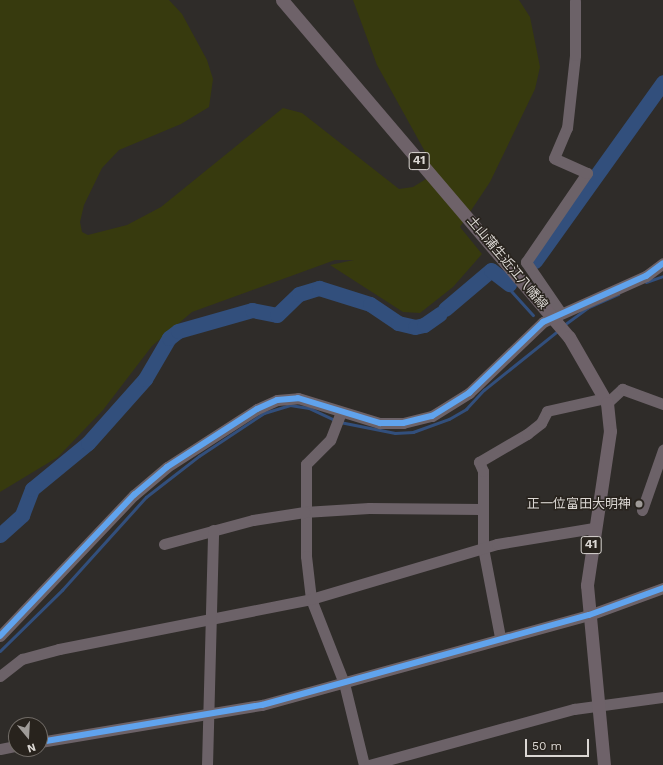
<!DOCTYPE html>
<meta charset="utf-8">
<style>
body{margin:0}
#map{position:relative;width:663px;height:765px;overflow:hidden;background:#2f2c29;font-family:"Work Sans","Noto Sans JP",sans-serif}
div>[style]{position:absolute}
.green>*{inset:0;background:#373a0e}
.stream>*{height:2.5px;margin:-1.25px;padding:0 1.25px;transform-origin:1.25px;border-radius:1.25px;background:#324f7c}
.river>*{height:15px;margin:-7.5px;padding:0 7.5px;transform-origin:7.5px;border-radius:7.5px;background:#324f7c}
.minor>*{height:11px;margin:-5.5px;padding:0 5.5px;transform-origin:5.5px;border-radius:5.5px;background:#6c6268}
.major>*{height:13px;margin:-6.5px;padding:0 6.5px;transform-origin:6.5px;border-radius:6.5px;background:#6e6269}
.cycleway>*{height:6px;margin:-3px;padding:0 3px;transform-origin:3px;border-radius:3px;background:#60a3ed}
.dots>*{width:11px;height:11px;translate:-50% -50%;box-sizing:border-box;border:2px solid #28231d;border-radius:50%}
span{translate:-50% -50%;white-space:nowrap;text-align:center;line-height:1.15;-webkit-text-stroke:3px #28231d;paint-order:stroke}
.shield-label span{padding:1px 3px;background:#28231d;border:1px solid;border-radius:3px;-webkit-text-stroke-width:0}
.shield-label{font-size:12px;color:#dbd7d3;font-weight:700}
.street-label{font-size:13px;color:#dbd7d3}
.poi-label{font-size:13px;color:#dbd7d3}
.right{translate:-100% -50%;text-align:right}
.north{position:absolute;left:8px;top:717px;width:40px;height:40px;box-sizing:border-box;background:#28231d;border:1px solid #706b66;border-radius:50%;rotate:162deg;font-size:11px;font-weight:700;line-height:16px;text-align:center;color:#dbd7d3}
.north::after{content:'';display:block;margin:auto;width:14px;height:18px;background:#9f9b98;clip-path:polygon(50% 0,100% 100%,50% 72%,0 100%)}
.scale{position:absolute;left:525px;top:739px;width:64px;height:18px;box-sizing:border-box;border:2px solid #dbd7d3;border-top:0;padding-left:5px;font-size:12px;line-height:14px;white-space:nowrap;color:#dbd7d3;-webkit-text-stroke:3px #28231d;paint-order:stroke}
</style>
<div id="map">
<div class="green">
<i style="clip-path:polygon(0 0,169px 0,182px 14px,207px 60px,213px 79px,209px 107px,181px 124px,119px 150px,102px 168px,84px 205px,80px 222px,82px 232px,88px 235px,127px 225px,161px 207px,283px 108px,302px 113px,399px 189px,413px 187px,426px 179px,431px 171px,428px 157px,377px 65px,353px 0,519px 0,530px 17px,540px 67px,535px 89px,490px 182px,460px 227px,482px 254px,453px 287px,420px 313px,403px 312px,330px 265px,354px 260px,335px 260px,192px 312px,152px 346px,103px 410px,58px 457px,0 492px)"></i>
</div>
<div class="stream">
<i style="left:646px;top:282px;width:18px;rotate:-19deg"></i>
<i style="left:507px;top:286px;width:39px;rotate:48deg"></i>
<i style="left:564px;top:325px;width:29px;rotate:-36deg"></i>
<i style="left:587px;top:308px;width:34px;rotate:-24deg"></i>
<i style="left:340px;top:422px;width:56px;rotate:11.3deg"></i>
<i style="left:395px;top:433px;width:18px;rotate:-3deg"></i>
<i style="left:413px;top:432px;width:38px;rotate:-20deg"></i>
<i style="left:449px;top:419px;width:20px;rotate:-30deg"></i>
<i style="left:466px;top:409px;width:26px;rotate:-47deg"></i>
<i style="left:484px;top:390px;width:96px;rotate:-38.7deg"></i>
<i style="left:0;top:651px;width:87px;rotate:-44.5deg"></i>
<i style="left:62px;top:590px;width:125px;rotate:-47.9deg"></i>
<i style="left:146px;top:497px;width:67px;rotate:-37.7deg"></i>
<i style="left:199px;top:456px;width:78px;rotate:-33.5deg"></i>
<i style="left:264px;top:413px;width:27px;rotate:-17deg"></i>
<i style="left:290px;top:405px;width:19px;rotate:9deg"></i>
<i style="left:309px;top:408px;width:29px;rotate:25deg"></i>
</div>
<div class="river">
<i style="left:535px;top:261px;width:220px;rotate:-54.4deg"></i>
<i style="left:445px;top:309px;width:60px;rotate:-40.3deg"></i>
<i style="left:491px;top:270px;width:23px;rotate:38deg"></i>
<i style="left:0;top:535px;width:30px;rotate:-42deg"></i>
<i style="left:22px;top:515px;width:28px;rotate:-69deg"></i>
<i style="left:32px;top:489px;width:72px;rotate:-39.4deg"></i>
<i style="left:88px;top:443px;width:86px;rotate:-48.3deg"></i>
<i style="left:145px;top:379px;width:48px;rotate:-59.7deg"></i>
<i style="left:169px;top:338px;width:11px;rotate:-38deg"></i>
<i style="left:178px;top:331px;width:77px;rotate:-15.8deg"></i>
<i style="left:252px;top:310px;width:25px;rotate:11deg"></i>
<i style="left:277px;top:315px;width:30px;rotate:-44deg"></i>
<i style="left:299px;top:294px;width:21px;rotate:-17deg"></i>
<i style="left:319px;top:288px;width:53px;rotate:17.4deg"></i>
<i style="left:370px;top:304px;width:34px;rotate:34deg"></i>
<i style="left:398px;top:323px;width:17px;rotate:13deg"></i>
<i style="left:415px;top:327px;width:9px;rotate:-13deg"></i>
<i style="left:424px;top:325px;width:19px;rotate:-35deg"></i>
</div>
<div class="minor">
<i style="left:561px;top:313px;width:62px;rotate:-124.5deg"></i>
<i style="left:526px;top:262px;width:108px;rotate:-55.6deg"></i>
<i style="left:587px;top:173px;width:36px;rotate:-156deg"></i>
<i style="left:554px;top:158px;width:33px;rotate:-67deg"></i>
<i style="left:567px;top:128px;width:73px;rotate:-83.7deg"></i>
<i style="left:575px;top:55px;width:54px;rotate:-90deg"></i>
<i style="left:607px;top:403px;width:21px;rotate:-43deg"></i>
<i style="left:622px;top:389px;width:44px;rotate:20.1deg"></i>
<i style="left:341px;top:412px;width:30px;rotate:111deg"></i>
<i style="left:330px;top:440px;width:34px;rotate:135deg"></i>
<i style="left:306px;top:464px;width:92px;rotate:90deg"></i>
<i style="left:306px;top:556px;width:43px;rotate:83.4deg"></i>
<i style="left:311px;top:599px;width:90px;rotate:68.6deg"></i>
<i style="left:344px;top:683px;width:84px;rotate:76.3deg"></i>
<i style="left:642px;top:510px;width:64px;rotate:-70.7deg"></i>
<i style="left:304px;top:512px;width:65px;rotate:-3.5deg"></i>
<i style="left:369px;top:508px;width:112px;rotate:0.5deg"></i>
<i style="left:164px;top:544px;width:92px;rotate:-15.1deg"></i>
<i style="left:253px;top:520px;width:52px;rotate:-8.9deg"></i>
<i style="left:0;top:636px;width:195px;rotate:-46.5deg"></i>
<i style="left:134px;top:495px;width:43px;rotate:-40.3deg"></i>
<i style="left:167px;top:467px;width:107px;rotate:-32.8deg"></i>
<i style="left:257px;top:409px;width:22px;rotate:-24deg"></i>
<i style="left:277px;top:400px;width:21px;rotate:-5deg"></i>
<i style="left:298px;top:398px;width:86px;rotate:17deg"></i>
<i style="left:380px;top:423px;width:23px"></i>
<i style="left:403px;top:423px;width:30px;rotate:-14deg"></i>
<i style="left:432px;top:416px;width:44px;rotate:-31.9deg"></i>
<i style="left:469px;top:393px;width:103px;rotate:-43.8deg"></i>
<i style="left:543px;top:322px;width:113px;rotate:-24.1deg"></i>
<i style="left:646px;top:276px;width:21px;rotate:-37deg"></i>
<i style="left:500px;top:637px;width:91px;rotate:-100.8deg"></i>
<i style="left:483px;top:548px;width:77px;rotate:-90deg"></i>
<i style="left:483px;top:471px;width:10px;rotate:-114deg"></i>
<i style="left:479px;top:462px;width:56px;rotate:-30.3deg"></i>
<i style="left:527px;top:434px;width:18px;rotate:-38deg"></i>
<i style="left:541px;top:423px;width:13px;rotate:-63deg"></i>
<i style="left:547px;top:411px;width:59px;rotate:-12.6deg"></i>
<i style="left:0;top:676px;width:28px;rotate:-38deg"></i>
<i style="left:22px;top:659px;width:38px;rotate:-15deg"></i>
<i style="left:59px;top:649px;width:257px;rotate:-11.2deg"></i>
<i style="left:311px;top:599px;width:194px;rotate:-16.5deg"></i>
<i style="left:497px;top:544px;width:98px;rotate:-9.4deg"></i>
<i style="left:40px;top:742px;width:225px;rotate:-9.5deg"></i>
<i style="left:262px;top:705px;width:339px;rotate:-15.4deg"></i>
<i style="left:589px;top:615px;width:79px;rotate:-20deg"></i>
<i style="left:0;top:749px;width:16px;rotate:-11deg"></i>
<i style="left:207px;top:765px;width:235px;rotate:-88.5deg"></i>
<i style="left:369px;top:765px;width:213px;rotate:-15.3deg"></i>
<i style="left:574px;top:709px;width:90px;rotate:-7.7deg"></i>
</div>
<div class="major">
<i style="left:282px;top:0;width:443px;rotate:49.6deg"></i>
<i style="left:569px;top:337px;width:76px;rotate:60.1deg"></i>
<i style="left:607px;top:403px;width:28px;rotate:84deg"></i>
<i style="left:610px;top:431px;width:156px;rotate:98.5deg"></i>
<i style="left:587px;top:585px;width:181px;rotate:84.6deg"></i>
</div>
<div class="cycleway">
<i style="left:0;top:636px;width:195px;rotate:-46.5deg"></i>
<i style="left:134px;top:495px;width:43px;rotate:-40.3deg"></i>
<i style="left:167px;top:467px;width:107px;rotate:-32.8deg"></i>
<i style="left:257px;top:409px;width:22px;rotate:-24deg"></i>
<i style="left:277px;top:400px;width:21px;rotate:-5deg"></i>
<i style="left:298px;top:398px;width:86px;rotate:17deg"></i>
<i style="left:380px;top:423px;width:23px"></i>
<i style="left:403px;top:423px;width:30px;rotate:-14deg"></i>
<i style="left:432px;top:416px;width:44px;rotate:-31.9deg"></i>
<i style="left:469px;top:393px;width:103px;rotate:-43.8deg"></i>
<i style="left:543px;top:322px;width:113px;rotate:-24.1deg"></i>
<i style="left:646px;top:276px;width:21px;rotate:-37deg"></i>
<i style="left:40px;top:742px;width:225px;rotate:-9.5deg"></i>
<i style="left:262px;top:705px;width:339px;rotate:-15.4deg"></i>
<i style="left:589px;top:615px;width:79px;rotate:-20deg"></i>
</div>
<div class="dots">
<i style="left:639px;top:504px;background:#9f9b98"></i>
</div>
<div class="shield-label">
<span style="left:419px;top:161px">41</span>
<span style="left:591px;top:545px">41</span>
</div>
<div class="street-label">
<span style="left:507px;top:263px;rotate:50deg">土山蒲生近江八幡線</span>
</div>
<div class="poi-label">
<span class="right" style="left:631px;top:504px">正一位富田大明神</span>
</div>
<div class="north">N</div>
<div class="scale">50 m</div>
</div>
